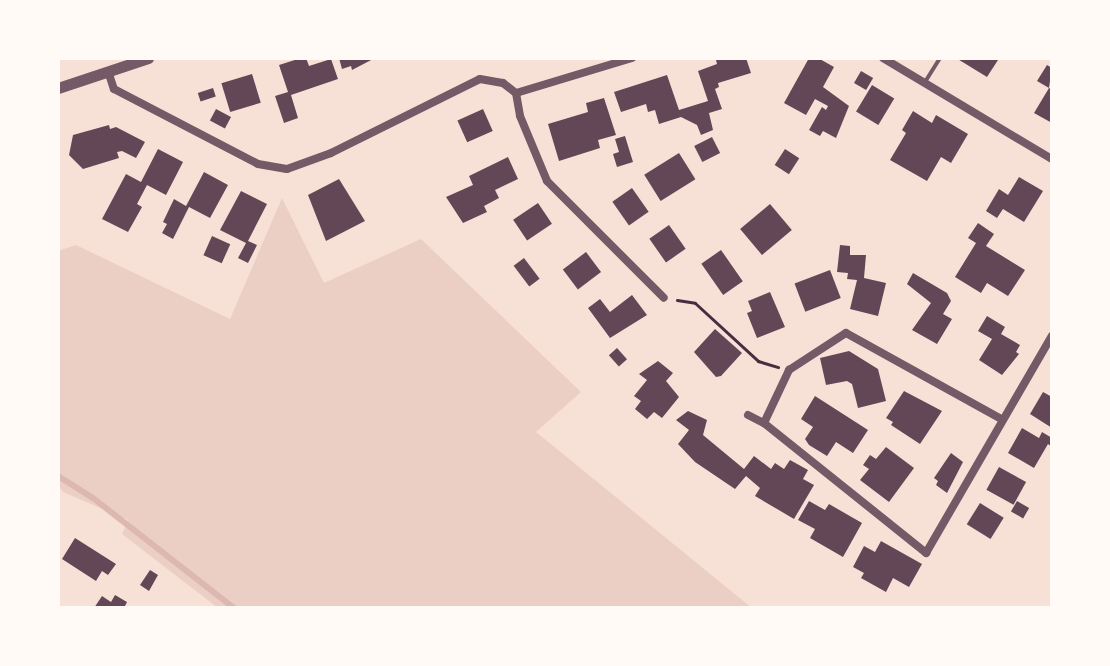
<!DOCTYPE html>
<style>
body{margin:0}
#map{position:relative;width:1110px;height:666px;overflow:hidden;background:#f7e1d7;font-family:"Source Sans 3",sans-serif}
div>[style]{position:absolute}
.green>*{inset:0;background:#ebcfc5}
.stream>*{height:6px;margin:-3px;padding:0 3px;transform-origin:3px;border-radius:3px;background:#dcb8b0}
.building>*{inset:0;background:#644757;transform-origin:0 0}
.path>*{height:3px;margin:-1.5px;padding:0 1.5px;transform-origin:1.5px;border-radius:1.5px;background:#4a2c40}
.service>*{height:4px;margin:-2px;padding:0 2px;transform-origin:2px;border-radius:2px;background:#755966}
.minor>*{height:8px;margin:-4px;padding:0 4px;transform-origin:4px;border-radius:4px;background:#755966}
.tertiary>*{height:11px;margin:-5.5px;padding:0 5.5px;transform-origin:5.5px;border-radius:5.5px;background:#755966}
span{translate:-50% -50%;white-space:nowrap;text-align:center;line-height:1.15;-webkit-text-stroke:6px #fffaf5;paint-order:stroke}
.frame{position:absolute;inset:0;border:60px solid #fffaf5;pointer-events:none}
</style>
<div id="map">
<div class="green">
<i style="clip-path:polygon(282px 198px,324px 283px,421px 239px,581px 392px,536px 432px,752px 608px,218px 608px,122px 534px,128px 520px,63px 492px,58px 485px,58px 251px,76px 245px,230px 319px)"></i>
</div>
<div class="stream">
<i style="left:58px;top:476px;width:41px;rotate:32.2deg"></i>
<i style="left:93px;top:498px;width:179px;rotate:38deg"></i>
</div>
<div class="building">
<i style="clip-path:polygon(301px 58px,306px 58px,309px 66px,331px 59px,338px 79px,291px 95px,298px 118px,284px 123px,275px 96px,288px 92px,279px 65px)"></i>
<i style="clip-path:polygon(339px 58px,375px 58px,352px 70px,351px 66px,342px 69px)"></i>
<i style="clip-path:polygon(720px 58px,746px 58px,751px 73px,718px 83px,719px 87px,715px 89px,722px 109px,709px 113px,713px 130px,701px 135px,697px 125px,681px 117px,659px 124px,655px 110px,648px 112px,646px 104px,621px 112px,614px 92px,667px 75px,679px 110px,708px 101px,698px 71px,717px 64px,716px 60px)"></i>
<i style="clip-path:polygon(809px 58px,818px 58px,834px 67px,823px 87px,849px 106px,836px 138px,823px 131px,820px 136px,809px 130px,822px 107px,826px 110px,828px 106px,815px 99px,806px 115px,784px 103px)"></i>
<i style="clip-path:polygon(956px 58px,996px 58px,998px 60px,987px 77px)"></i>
<i style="clip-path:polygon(1047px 65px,1052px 68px,1049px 88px,1037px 81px)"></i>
<i style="left:861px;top:71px;width:14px;height:14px;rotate:30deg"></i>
<i style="left:252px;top:74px;width:30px;height:32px;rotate:73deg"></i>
<i style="left:872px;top:85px;width:26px;height:31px;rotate:31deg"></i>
<i style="left:213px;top:88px;width:9px;height:16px;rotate:72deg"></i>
<i style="clip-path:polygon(1049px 88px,1052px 89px,1052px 123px,1034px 113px)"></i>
<i style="clip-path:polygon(604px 98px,616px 135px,598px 140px,600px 148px,559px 161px,548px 124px,588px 112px,586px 103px)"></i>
<i style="left:216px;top:109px;width:17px;height:13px;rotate:28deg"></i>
<i style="left:483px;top:109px;width:24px;height:28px;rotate:66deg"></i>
<i style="clip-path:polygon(913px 111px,932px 123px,936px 115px,968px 134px,951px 163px,941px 157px,927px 181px,890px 160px,906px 133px,902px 130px)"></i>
<i style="clip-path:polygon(109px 125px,110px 129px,116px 127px,145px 142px,136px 158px,122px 151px,117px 152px,119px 158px,83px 169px,69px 155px,73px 135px)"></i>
<i style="clip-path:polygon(625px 136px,633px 162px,617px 167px,613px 154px,619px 152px,615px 139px)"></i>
<i style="left:712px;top:137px;width:18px;height:20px;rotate:63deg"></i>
<i style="clip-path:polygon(158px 149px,183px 162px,166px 195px,147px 185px,137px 204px,142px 207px,128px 232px,102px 219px,126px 174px,141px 182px)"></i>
<i style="left:785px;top:149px;width:17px;height:19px;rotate:33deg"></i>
<i style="left:679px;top:153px;width:31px;height:41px;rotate:58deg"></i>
<i style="clip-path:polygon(508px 157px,518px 179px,495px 190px,499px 198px,484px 206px,487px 212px,463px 223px,446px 197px,473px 185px,469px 176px)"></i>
<i style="clip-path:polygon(204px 172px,228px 185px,210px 218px,189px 207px,173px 239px,162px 233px,167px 224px,163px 222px,174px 199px,186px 206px)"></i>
<i style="clip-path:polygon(1019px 177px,1043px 191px,1024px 222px,1003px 209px,997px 218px,986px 211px,999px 189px,1008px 195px)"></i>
<i style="clip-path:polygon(339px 179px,365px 221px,326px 241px,308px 195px)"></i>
<i style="left:632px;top:188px;width:29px;height:24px;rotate:55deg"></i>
<i style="clip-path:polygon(241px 191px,267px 204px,248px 241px,257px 245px,248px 263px,238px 258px,246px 243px,220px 230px)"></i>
<i style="left:538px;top:203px;width:25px;height:30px;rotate:56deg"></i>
<i style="left:770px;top:204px;width:34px;height:39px;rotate:50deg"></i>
<i style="clip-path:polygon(978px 223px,994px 234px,986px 246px,1025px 270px,1008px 296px,987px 283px,981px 293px,955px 277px,976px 243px,968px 238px)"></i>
<i style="left:669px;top:225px;width:29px;height:24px;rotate:55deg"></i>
<i style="left:212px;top:236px;width:20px;height:21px;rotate:24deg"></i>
<i style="clip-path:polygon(840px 245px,850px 246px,850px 255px,866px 255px,864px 278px,886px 283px,878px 316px,850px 309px,857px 280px,847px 279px,848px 273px,837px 272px)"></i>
<i style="left:721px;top:250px;width:38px;height:24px;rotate:55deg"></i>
<i style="left:586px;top:252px;width:25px;height:29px;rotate:53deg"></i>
<i style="left:524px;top:258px;width:26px;height:13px;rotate:53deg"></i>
<i style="left:830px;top:270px;width:30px;height:38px;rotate:69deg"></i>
<i style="clip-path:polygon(913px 273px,947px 293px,951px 301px,943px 314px,952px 319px,937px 344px,912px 330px,931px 303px,907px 284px)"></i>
<i style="clip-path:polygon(770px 292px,785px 327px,757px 338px,747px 313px,752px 311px,748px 301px)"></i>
<i style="clip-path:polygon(632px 295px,647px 315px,610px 338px,588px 308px,600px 299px,610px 312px)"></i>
<i style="clip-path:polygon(987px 316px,1005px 327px,1001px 334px,1020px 345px,1016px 352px,1019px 354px,1002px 375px,979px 360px,992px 339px,978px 331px)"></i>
<i style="clip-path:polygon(715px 329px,742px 353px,721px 376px,716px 377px,694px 352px)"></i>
<i style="left:617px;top:348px;width:15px;height:11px;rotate:48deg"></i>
<i style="clip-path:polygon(849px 351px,878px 369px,886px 401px,858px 408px,852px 384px,847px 381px,826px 385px,820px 358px)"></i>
<i style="clip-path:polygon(658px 361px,673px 373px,666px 381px,679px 397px,662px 418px,654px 412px,647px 419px,635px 409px,641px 401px,634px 396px,647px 380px,639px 374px)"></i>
<i style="clip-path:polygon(904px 391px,942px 411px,920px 444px,891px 425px,893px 422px,886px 418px)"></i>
<i style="clip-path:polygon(1043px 392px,1052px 397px,1052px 428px,1030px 414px)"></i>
<i style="clip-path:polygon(815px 396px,868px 430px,853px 453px,836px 442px,827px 456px,809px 445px,805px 439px,813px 427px,801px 419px)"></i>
<i style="clip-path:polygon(688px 411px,707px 420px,703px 435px,744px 469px,754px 456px,771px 469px,775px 463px,784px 469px,790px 460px,808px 470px,803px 479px,814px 485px,794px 519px,755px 496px,760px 488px,746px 476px,735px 489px,695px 462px,678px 444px,689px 430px,676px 420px)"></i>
<i style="clip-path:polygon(1022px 428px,1039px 438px,1042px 432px,1052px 438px,1052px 447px,1048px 444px,1034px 468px,1008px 453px)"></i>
<i style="clip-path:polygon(886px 447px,914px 468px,889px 502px,860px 480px,869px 469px,863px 465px,870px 455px,876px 459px)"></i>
<i style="clip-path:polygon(951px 453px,963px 462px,947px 493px,936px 485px,938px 481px,934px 478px)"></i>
<i style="left:999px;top:467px;width:31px;height:26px;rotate:29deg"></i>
<i style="clip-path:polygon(809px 501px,825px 510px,829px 504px,862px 523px,843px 557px,810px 538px,815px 529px,798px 520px)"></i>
<i style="left:1017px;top:501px;width:14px;height:12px;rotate:30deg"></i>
<i style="left:980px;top:503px;width:28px;height:25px;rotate:32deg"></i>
<i style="clip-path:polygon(75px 538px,116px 564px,108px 575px,102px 571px,96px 581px,62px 559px)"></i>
<i style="clip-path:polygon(881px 541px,922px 564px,909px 587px,893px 578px,886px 592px,861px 578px,864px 573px,853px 567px,864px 546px,875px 552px)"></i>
<i style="clip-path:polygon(150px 570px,158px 575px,149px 591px,140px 585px)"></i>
<i style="clip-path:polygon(115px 595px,127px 602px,124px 608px,94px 608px,102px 596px,111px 602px)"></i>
</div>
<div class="path">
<i style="left:677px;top:300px;width:18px;rotate:9deg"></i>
<i style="left:695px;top:303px;width:86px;rotate:42.6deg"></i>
<i style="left:758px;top:361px;width:21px;rotate:17deg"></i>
</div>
<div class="service">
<i style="left:925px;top:82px;width:28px;rotate:-58deg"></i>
</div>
<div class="minor">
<i style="left:632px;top:58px;width:121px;rotate:163.2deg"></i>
<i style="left:516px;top:93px;width:23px;rotate:80deg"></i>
<i style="left:520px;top:116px;width:70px;rotate:67.4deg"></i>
<i style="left:547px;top:181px;width:165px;rotate:45deg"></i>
<i style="left:883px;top:58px;width:197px;rotate:30.9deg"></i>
<i style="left:108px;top:71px;width:19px;rotate:72deg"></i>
<i style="left:114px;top:89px;width:162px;rotate:27.5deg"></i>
<i style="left:258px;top:164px;width:29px;rotate:10deg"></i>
<i style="left:287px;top:169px;width:47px;rotate:-20deg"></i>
<i style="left:331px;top:153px;width:166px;rotate:-26.4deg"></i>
<i style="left:480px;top:79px;width:23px;rotate:10deg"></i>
<i style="left:503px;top:83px;width:16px;rotate:38deg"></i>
<i style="left:748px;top:415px;width:18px;rotate:27deg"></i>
<i style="left:764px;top:423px;width:208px;rotate:38.7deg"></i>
<i style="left:926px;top:553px;width:251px;rotate:-59.9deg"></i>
<i style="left:764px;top:423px;width:59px;rotate:-64.7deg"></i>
<i style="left:789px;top:370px;width:68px;rotate:-33deg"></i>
<i style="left:846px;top:333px;width:177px;rotate:29deg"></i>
</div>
<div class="tertiary">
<i style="left:58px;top:88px;width:95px;rotate:-18.4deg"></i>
</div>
<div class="frame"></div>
</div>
